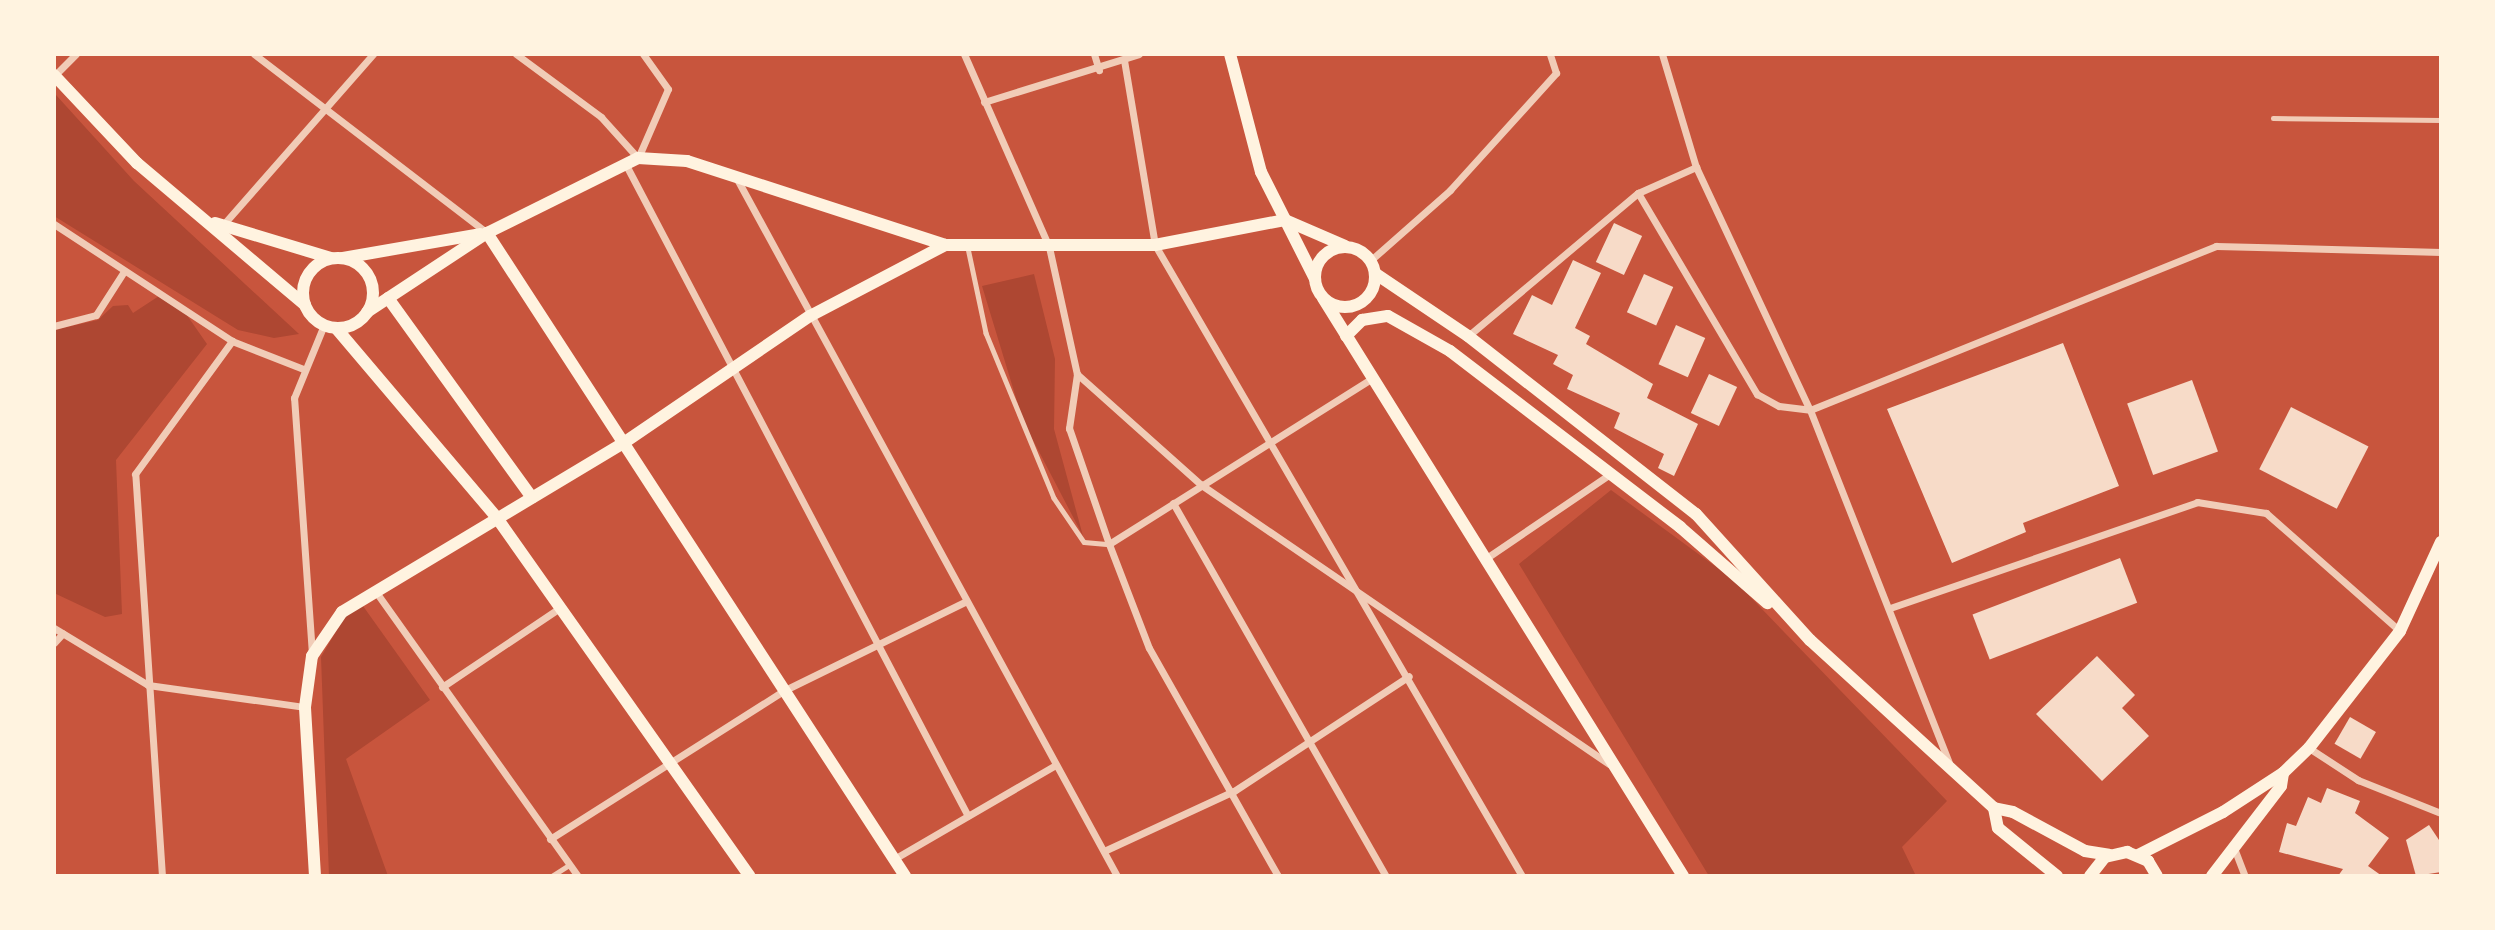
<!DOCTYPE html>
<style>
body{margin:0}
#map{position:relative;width:2495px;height:930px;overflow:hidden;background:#c8553d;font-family:Ubuntu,sans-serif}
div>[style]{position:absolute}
.green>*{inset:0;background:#ae4732}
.building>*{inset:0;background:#f7dbc8;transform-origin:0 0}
.service>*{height:4.5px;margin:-2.25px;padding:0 2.25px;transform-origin:2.25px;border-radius:2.25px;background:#f1ccb7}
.minor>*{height:7px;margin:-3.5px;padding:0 3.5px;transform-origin:3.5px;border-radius:3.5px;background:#f1ccb7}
.secondary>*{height:12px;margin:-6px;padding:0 6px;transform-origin:6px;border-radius:6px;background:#fff3e0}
.secondary>.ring{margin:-6px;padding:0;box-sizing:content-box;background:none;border:12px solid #fff3e0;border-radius:50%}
span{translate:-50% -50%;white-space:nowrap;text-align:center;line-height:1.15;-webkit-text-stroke:7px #fff3e0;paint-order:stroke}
.frame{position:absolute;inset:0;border:56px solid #fff3e0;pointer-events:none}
</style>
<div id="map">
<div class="green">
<i style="clip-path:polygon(56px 95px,134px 181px,299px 334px,274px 338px,238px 330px,54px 216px)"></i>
<i style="clip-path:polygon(1034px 274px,1055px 359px,1054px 429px,1083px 536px,1023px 421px,982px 286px)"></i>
<i style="clip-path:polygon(159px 296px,184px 311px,207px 344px,116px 460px,122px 614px,105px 617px,54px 593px,54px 330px,98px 320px,113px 306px,128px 305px,133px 313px)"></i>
<i style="clip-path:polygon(1611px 490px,1734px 580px,1947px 801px,1902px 847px,1916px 876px,1709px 876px,1519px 564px)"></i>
<i style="clip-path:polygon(363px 606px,430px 700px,346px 759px,388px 876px,329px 876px,321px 657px,345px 616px)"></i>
</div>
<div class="building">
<i style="left:1614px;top:223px;width:31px;height:43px;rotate:25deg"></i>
<i style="clip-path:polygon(1573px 260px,1601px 273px,1575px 328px,1590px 336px,1586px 344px,1653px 384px,1647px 398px,1698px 424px,1674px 476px,1658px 468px,1664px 454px,1614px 428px,1620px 413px,1567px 389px,1573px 375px,1553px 364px,1558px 355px,1513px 334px,1532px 295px,1552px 305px)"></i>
<i style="left:1644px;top:274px;width:32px;height:42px;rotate:24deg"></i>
<i style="left:1676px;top:325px;width:32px;height:43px;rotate:24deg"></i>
<i style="clip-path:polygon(2063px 343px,2119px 486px,2023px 523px,2026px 532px,1952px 563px,1887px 409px)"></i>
<i style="left:1709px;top:374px;width:31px;height:43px;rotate:25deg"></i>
<i style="left:2192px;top:380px;width:76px;height:69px;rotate:70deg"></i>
<i style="left:2291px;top:407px;width:87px;height:70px;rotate:27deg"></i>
<i style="left:2120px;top:558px;width:48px;height:158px;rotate:69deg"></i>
<i style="clip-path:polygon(2097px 656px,2135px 695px,2122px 708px,2149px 736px,2102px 781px,2036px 714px)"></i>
<i style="left:2350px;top:717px;width:30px;height:31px;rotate:30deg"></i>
<i style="clip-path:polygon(2327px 788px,2360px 801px,2355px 813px,2389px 838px,2368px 866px,2382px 876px,2338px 876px,2343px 869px,2279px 852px,2287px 823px,2296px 826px,2308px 797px,2321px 803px)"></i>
<i style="clip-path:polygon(2429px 825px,2441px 843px,2441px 872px,2416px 876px,2406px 840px)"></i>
</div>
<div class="service">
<i style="left:2273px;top:118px;width:168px;rotate:0.7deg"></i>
<i style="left:968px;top:248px;width:87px;rotate:78deg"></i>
<i style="left:986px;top:333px;width:178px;rotate:67.6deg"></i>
<i style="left:1054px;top:498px;width:53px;rotate:55.7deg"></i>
<i style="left:1084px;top:542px;width:25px;rotate:5deg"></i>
<i style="left:552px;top:876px;width:20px;rotate:-33deg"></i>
</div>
<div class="minor">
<i style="left:254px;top:54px;width:294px;rotate:37.5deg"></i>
<i style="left:516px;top:54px;width:106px;rotate:36.5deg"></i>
<i style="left:601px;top:117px;width:55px;rotate:47.9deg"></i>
<i style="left:638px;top:158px;width:75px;rotate:-66.5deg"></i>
<i style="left:668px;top:89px;width:43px;rotate:-125.5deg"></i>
<i style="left:964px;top:54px;width:211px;rotate:66.2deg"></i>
<i style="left:1049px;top:247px;width:130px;rotate:77.6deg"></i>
<i style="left:1077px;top:374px;width:55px;rotate:98.4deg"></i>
<i style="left:1069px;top:428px;width:123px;rotate:71deg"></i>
<i style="left:1109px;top:544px;width:111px;rotate:69deg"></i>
<i style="left:1149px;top:648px;width:262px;rotate:60.5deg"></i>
<i style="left:1094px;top:54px;width:17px;rotate:73deg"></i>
<i style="left:1662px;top:54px;width:118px;rotate:73.3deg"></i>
<i style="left:1696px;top:167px;width:268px;rotate:64.9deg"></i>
<i style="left:1810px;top:410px;width:379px;rotate:68.5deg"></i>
<i style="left:1124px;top:60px;width:188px;rotate:80.5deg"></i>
<i style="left:1155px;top:245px;width:730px;rotate:59.82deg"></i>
<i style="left:54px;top:76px;width:31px;rotate:-45deg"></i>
<i style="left:984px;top:102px;width:162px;rotate:-17.2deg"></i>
<i style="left:626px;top:165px;width:735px;rotate:62.29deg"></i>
<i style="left:737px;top:179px;width:794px;rotate:61.4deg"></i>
<i style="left:1638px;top:193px;width:234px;rotate:59.4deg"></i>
<i style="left:1757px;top:394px;width:25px;rotate:29deg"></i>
<i style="left:1779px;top:406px;width:31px;rotate:7deg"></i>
<i style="left:1810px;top:410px;width:438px;rotate:-22deg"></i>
<i style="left:2216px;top:246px;width:225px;rotate:1.5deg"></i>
<i style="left:54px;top:224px;width:213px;rotate:33.3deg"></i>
<i style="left:232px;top:341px;width:76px;rotate:21.5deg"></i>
<i style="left:222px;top:226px;width:229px;rotate:-48.7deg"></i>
<i style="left:1371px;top:260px;width:106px;rotate:-41.5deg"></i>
<i style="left:1450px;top:190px;width:158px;rotate:-47.8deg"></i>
<i style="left:1556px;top:73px;width:20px;rotate:-108deg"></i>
<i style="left:54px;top:326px;width:43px;rotate:-14.7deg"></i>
<i style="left:96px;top:315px;width:50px;rotate:-57.3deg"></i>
<i style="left:1468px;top:336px;width:222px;rotate:-40.1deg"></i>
<i style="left:1638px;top:193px;width:64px;rotate:-24.1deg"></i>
<i style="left:1077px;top:374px;width:165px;rotate:41.8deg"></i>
<i style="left:1200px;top:484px;width:496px;rotate:34.4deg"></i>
<i style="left:1173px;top:503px;width:430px;rotate:60.3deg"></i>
<i style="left:1109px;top:544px;width:310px;rotate:-32.2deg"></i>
<i style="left:1485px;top:559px;width:151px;rotate:-34.2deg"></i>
<i style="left:376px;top:592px;width:349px;rotate:54.6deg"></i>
<i style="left:1890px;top:608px;width:325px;rotate:-19deg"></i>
<i style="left:2197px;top:502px;width:70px;rotate:9.1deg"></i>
<i style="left:2266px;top:513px;width:179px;rotate:41.4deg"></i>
<i style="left:54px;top:628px;width:110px;rotate:31.2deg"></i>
<i style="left:148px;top:685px;width:159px;rotate:8deg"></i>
<i style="left:54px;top:643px;width:13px;rotate:-48deg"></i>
<i style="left:312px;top:654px;width:257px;rotate:-94deg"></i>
<i style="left:294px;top:398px;width:79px;rotate:-67.7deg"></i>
<i style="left:442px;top:687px;width:143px;rotate:-33.9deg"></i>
<i style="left:2309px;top:748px;width:59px;rotate:33.1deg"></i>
<i style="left:2358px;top:780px;width:89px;rotate:21.7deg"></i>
<i style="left:550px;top:839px;width:278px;rotate:-32.4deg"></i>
<i style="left:785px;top:690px;width:200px;rotate:-26.1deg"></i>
<i style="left:2234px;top:848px;width:30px;rotate:69deg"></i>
<i style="left:1104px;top:851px;width:143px;rotate:-24.8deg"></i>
<i style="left:1234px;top:791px;width:209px;rotate:-33.3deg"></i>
<i style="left:894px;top:859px;width:185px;rotate:-30.2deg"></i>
<i style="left:162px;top:876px;width:403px;rotate:-93.8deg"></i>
<i style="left:135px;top:474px;width:165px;rotate:-53.9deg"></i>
</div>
<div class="secondary">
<i style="left:1230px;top:54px;width:122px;rotate:75.3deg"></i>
<i style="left:1261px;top:172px;width:120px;rotate:63.2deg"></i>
<i style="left:54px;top:75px;width:121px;rotate:46.7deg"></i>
<i style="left:137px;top:163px;width:220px;rotate:40.2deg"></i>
<i style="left:1285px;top:220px;width:65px;rotate:23.4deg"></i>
<i style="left:215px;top:223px;width:121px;rotate:16.8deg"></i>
<i style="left:487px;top:233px;width:767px;rotate:56.97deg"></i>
<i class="ring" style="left:1315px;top:247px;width:48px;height:48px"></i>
<i style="left:343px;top:258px;width:139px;rotate:-9.9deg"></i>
<i class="ring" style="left:303px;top:258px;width:58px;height:58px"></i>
<i style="left:1376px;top:274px;width:111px;rotate:34deg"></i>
<i style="left:1468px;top:336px;width:289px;rotate:38deg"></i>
<i style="left:1696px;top:514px;width:170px;rotate:47.9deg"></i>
<i style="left:1810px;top:640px;width:249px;rotate:42.4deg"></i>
<i style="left:1994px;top:808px;width:19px;rotate:12deg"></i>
<i style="left:2013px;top:812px;width:82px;rotate:28.4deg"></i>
<i style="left:2085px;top:851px;width:24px;rotate:9deg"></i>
<i style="left:388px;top:298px;width:246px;rotate:54.2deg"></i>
<i style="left:1323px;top:298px;width:681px;rotate:58.08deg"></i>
<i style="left:367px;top:312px;width:144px;rotate:-33.4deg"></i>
<i style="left:487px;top:233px;width:169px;rotate:-26.4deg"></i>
<i style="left:638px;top:158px;width:49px;rotate:3.5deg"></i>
<i style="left:687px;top:161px;width:271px;rotate:18deg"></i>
<i style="left:336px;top:328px;width:249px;rotate:49.7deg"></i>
<i style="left:497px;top:518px;width:438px;rotate:54.8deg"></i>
<i style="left:1346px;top:336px;width:23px;rotate:-45deg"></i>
<i style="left:1362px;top:320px;width:26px;rotate:-9deg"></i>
<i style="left:1388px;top:316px;width:71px;rotate:29.4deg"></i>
<i style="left:1450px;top:351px;width:290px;rotate:37.4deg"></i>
<i style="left:1680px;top:527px;width:116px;rotate:41.1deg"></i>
<i style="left:1994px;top:808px;width:20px;rotate:79deg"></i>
<i style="left:1998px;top:828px;width:76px;rotate:39.1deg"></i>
<i style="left:2138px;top:855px;width:95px;rotate:-26.8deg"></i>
<i style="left:2223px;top:812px;width:72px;rotate:-33deg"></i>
<i style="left:2283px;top:773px;width:36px;rotate:-44deg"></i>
<i style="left:2309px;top:748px;width:148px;rotate:-52.1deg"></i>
<i style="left:2400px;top:631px;width:98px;rotate:-65.3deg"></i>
<i style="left:315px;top:876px;width:169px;rotate:-93.4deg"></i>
<i style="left:305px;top:707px;width:51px;rotate:-82.2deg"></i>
<i style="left:312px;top:656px;width:53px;rotate:-55.7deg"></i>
<i style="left:342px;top:612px;width:330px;rotate:-31deg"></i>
<i style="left:625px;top:442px;width:224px;rotate:-34.3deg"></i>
<i style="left:810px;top:316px;width:153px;rotate:-27.7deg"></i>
<i style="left:945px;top:245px;width:210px"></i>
<i style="left:1155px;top:245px;width:132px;rotate:-10.9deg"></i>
<i style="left:2090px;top:876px;width:24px;rotate:-52deg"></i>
<i style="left:2105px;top:857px;width:23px;rotate:-13deg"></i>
<i style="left:2127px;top:852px;width:23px;rotate:23deg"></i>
<i style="left:2148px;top:861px;width:17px;rotate:59deg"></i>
<i style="left:2212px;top:876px;width:113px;rotate:-52.5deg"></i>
<i style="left:2281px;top:786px;width:13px;rotate:-81deg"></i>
</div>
<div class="frame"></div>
</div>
